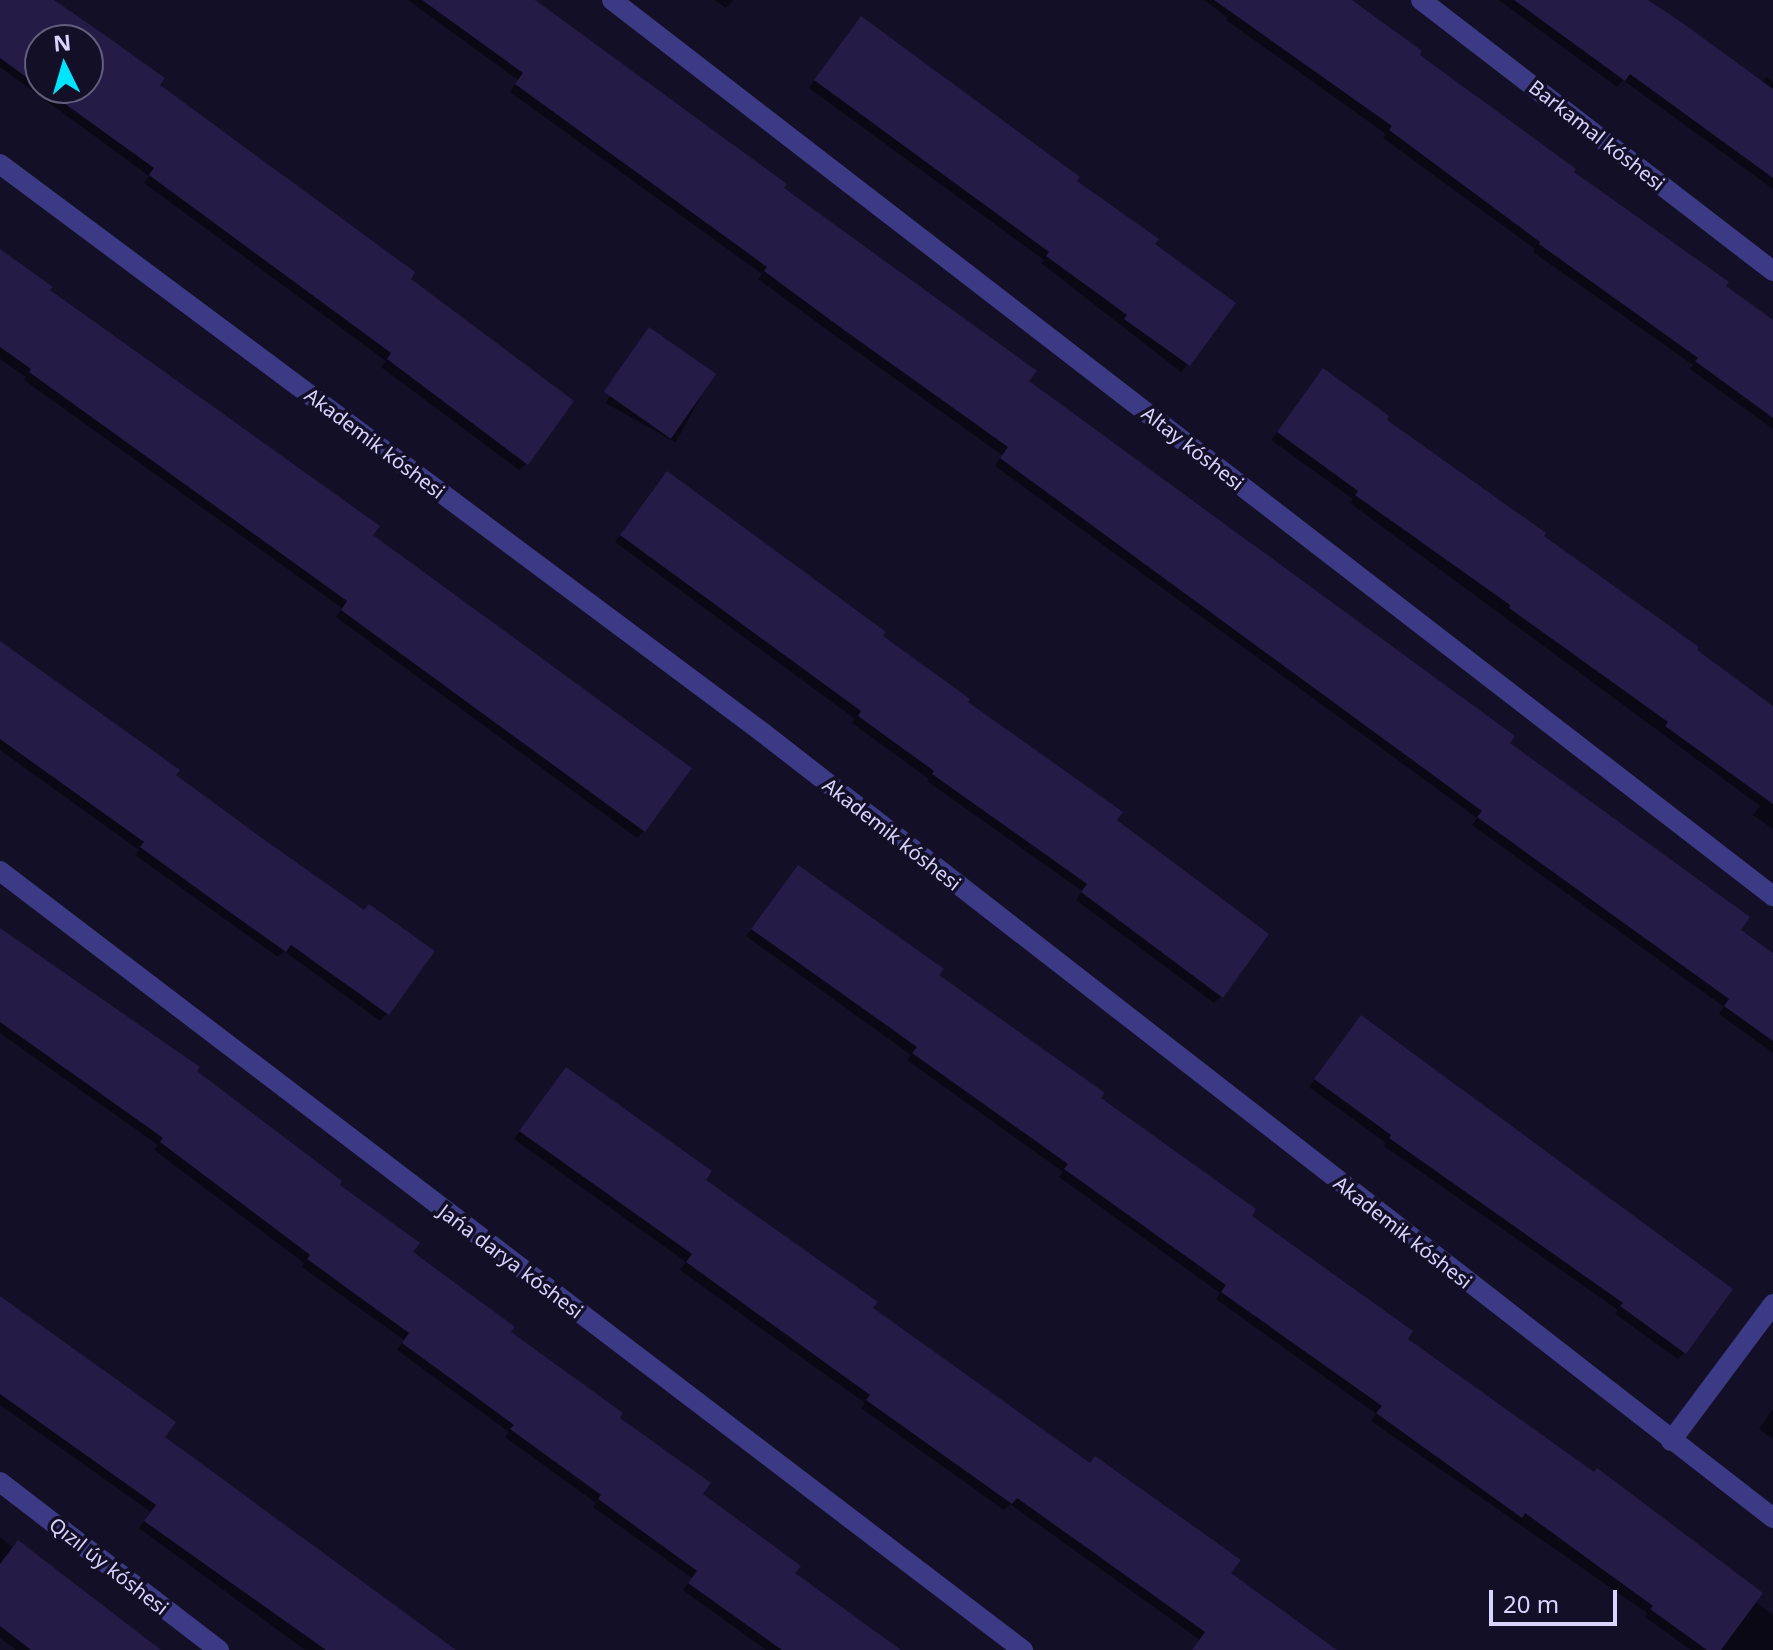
<!DOCTYPE html>
<meta charset="utf-8">
<style>
body{margin:0}
#map{position:relative;width:1773px;height:1650px;overflow:hidden;background:#130f26;font-family:"Noto Sans",sans-serif}
div>[style]{position:absolute}
.shadow>*{inset:0;background:#0007;transform-origin:0 0}
.building>*{inset:0;background:#241b47;transform-origin:0 0}
.minor>*{height:20px;margin:-10px;padding:0 10px;transform-origin:10px;border-radius:10px;background:#3d3a85}
span{translate:-50% -50%;white-space:nowrap;text-align:center;line-height:1.15;-webkit-text-stroke:7px #130f26;paint-order:stroke}
.street-label{font-size:20px;color:#d9d4ff}
.north{position:absolute;left:24px;top:24px;width:80px;height:80px;box-sizing:border-box;background:#130f26;border:2px solid #625e7d;border-radius:50%;rotate:355deg;font-size:22px;font-weight:700;line-height:32px;text-align:center;color:#d9d4ff}
.north::after{content:'';display:block;margin:auto;width:28px;height:36px;background:#00e5ff;clip-path:polygon(50% 0,100% 100%,50% 72%,0 100%)}
.scale{position:absolute;left:1489px;top:1590px;width:128px;height:36px;box-sizing:border-box;border:4px solid #d9d4ff;border-top:0;padding-left:10px;font-size:24px;line-height:28px;white-space:nowrap;color:#d9d4ff;-webkit-text-stroke:6px #130f26;paint-order:stroke}
</style>
<div id="map">
<div class="shadow">
<i style="clip-path:polygon(evenodd,0 0,52px 0,157px 86px,571px 401px,526px 464px,519px 470px,381px 367px,386px 361px,144px 183px,149px 176px,0 67px,0 0,40px 40px,88px 40px,88px 88px,40px 88px,40px 40px)"></i>
<i style="clip-path:polygon(408px 0,535px 0,1026px 381px,1507px 743px,1773px 956px,1773px 1053px,1719px 1014px,1724px 1007px,1472px 825px,1477px 818px,995px 466px,1002px 455px,837px 337px,758px 279px,762px 274px,510px 92px,518px 80px)"></i>
<i style="clip-path:polygon(715px 0,734px 0,726px 8px)"></i>
<i style="clip-path:polygon(1204px 0,1347px 0,1773px 322px,1773px 429px,1690px 369px,1693px 365px,1533px 252px,1535px 249px,1383px 138px,1386px 134px,1226px 20px,1228px 18px)"></i>
<i style="clip-path:polygon(1499px 0,1645px 0,1761px 82px,1767px 77px,1773px 82px,1773px 189px,1623px 80px,1617px 87px)"></i>
<i style="clip-path:polygon(854px 25px,1075px 181px,1153px 245px,1233px 303px,1181px 372px,1041px 263px,1044px 260px,809px 88px)"></i>
<i style="clip-path:polygon(0 251px,370px 536px,689px 769px,644px 831px,637px 838px,336px 617px,342px 608px,24px 380px,26px 377px,0 359px)"></i>
<i style="left:643px;top:336px;width:80px;height:77px;rotate:29deg"></i>
<i style="clip-path:polygon(1317px 378px,1384px 420px,1773px 708px,1773px 829px,1753px 815px,1760px 806px,1350px 503px,1353px 499px,1271px 440px)"></i>
<i style="clip-path:polygon(660px 480px,880px 637px,1266px 934px,1221px 997px,1214px 1003px,1076px 900px,1082px 891px,927px 781px,929px 779px,852px 723px,855px 719px,615px 542px)"></i>
<i style="clip-path:polygon(0 642px,173px 776px,364px 912px,433px 952px,387px 1014px,380px 1021px,284px 951px,278px 957px,135px 855px,139px 850px,0 750px)"></i>
<i style="clip-path:polygon(798px 867px,1405px 1339px,1773px 1615px,1773px 1650px,1691px 1650px,1645px 1617px,1647px 1613px,1371px 1421px,1376px 1414px,1216px 1299px,1220px 1293px,1059px 1177px,1063px 1172px,907px 1060px,911px 1055px,746px 936px)"></i>
<i style="clip-path:polygon(0 930px,194px 1072px,337px 1185px,410px 1253px,617px 1418px,700px 1495px,884px 1650px,766px 1650px,683px 1590px,692px 1578px,593px 1507px,596px 1503px,505px 1437px,509px 1432px,397px 1350px,404px 1340px,302px 1267px,304px 1263px,154px 1150px,158px 1145px,0 1033px)"></i>
<i style="clip-path:polygon(1354px 1024px,1685px 1352px,1678px 1359px,1615px 1314px,1618px 1310px,1384px 1146px,1386px 1143px,1309px 1087px)"></i>
<i style="clip-path:polygon(559px 1076px,1228px 1574px,1334px 1650px,1192px 1650px,1200px 1640px,1010px 1504px,1004px 1510px,861px 1408px,865px 1403px,680px 1270px,686px 1262px,514px 1139px)"></i>
<i style="clip-path:polygon(0 1296px,162px 1438px,437px 1650px,305px 1650px,139px 1528px,151px 1512px,0 1405px)"></i>
<i style="clip-path:polygon(1773px 1409px,1773px 1439px,1759px 1429px)"></i>
<i style="clip-path:polygon(0 1537px,13px 1548px,156px 1650px,16px 1650px,0 1638px)"></i>
</div>
<div class="building">
<i style="clip-path:polygon(0 0,54px 0,99px 31px,165px 78px,160px 85px,415px 272px,411px 279px,574px 401px,528px 465px,387px 359px,391px 353px,149px 175px,154px 168px,43px 88px,88px 88px,88px 40px,40px 40px,40px 87px,0 58px)"></i>
<i style="clip-path:polygon(422px 0,535px 0,787px 184px,784px 188px,1037px 371px,1029px 381px,1515px 736px,1510px 743px,1750px 917px,1741px 930px,1773px 953px,1773px 1041px,1724px 1006px,1729px 999px,1477px 817px,1482px 811px,1000px 458px,1008px 447px,844px 330px,764px 271px,767px 267px,515px 84px,523px 73px)"></i>
<i style="clip-path:polygon(1214px 0,1352px 0,1422px 51px,1420px 55px,1576px 169px,1574px 172px,1729px 282px,1726px 286px,1773px 320px,1773px 418px,1695px 361px,1698px 358px,1539px 244px,1540px 242px,1389px 130px,1392px 126px)"></i>
<i style="clip-path:polygon(1514px 0,1648px 0,1681px 22px,1773px 89px,1773px 178px,1630px 74px,1625px 81px)"></i>
<i style="clip-path:polygon(861px 16px,1080px 177px,1077px 181px,1159px 239px,1155px 244px,1236px 303px,1190px 366px,1124px 319px,1127px 315px,1046px 256px,1049px 252px,814px 80px)"></i>
<i style="clip-path:polygon(0 249px,53px 287px,50px 290px,380px 526px,373px 535px,692px 768px,645px 832px,341px 610px,347px 601px,29px 372px,31px 369px,0 347px)"></i>
<i style="left:649px;top:327px;width:82px;height:79px;rotate:35deg"></i>
<i style="clip-path:polygon(1323px 368px,1389px 416px,1387px 420px,1546px 533px,1544px 536px,1699px 647px,1697px 650px,1773px 706px,1773px 804px,1665px 726px,1668px 722px,1509px 608px,1510px 605px,1355px 495px,1358px 491px,1277px 432px)"></i>
<i style="clip-path:polygon(667px 471px,886px 632px,883px 636px,970px 699px,968px 702px,1123px 812px,1117px 820px,1269px 934px,1223px 998px,1081px 892px,1087px 884px,932px 774px,934px 771px,858px 716px,861px 711px,620px 535px)"></i>
<i style="clip-path:polygon(0 641px,180px 770px,176px 775px,266px 841px,364px 910px,369px 904px,435px 951px,389px 1015px,291px 945px,286px 952px,206px 895px,140px 847px,144px 842px,0 739px)"></i>
<i style="clip-path:polygon(798px 865px,944px 969px,939px 975px,1105px 1093px,1101px 1098px,1256px 1209px,1252px 1216px,1413px 1331px,1408px 1339px,1594px 1472px,1597px 1468px,1763px 1593px,1721px 1650px,1707px 1650px,1650px 1609px,1653px 1606px,1525px 1513px,1522px 1518px,1376px 1413px,1382px 1406px,1221px 1292px,1226px 1285px,1064px 1169px,1068px 1164px,912px 1053px,917px 1047px,751px 929px)"></i>
<i style="clip-path:polygon(0 928px,200px 1067px,197px 1071px,342px 1181px,340px 1185px,420px 1243px,413px 1252px,515px 1327px,511px 1332px,623px 1413px,620px 1418px,711px 1483px,703px 1494px,801px 1566px,795px 1573px,901px 1650px,782px 1650px,688px 1583px,697px 1571px,598px 1499px,601px 1495px,510px 1429px,514px 1425px,402px 1343px,409px 1333px,307px 1259px,310px 1255px,160px 1142px,163px 1138px,0 1022px)"></i>
<i style="clip-path:polygon(1361px 1015px,1733px 1289px,1686px 1354px,1620px 1306px,1623px 1303px,1389px 1138px,1391px 1135px,1314px 1079px)"></i>
<i style="clip-path:polygon(566px 1067px,712px 1171px,706px 1180px,878px 1302px,873px 1308px,1090px 1463px,1095px 1456px,1241px 1560px,1231px 1573px,1337px 1650px,1192px 1650px,1205px 1632px,1017px 1498px,1012px 1504px,866px 1400px,870px 1395px,686px 1262px,692px 1254px,519px 1131px)"></i>
<i style="clip-path:polygon(0 1296px,176px 1422px,165px 1437px,456px 1650px,326px 1650px,144px 1521px,156px 1505px,0 1394px)"></i>
<i style="clip-path:polygon(18px 1540px,161px 1650px,31px 1650px,0 1626px,0 1564px)"></i>
</div>
<div class="minor">
<i style="left:612px;top:0;width:1467px;rotate:37.66deg"></i>
<i style="left:1421px;top:0;width:444px;rotate:37.6deg"></i>
<i style="left:0;top:164px;width:950px;rotate:36.7deg"></i>
<i style="left:762px;top:732px;width:1281px;rotate:37.86deg"></i>
<i style="left:0;top:871px;width:1286px;rotate:37.29deg"></i>
<i style="left:1671px;top:1441px;width:171px;rotate:-53.3deg"></i>
<i style="left:0;top:1482px;width:276px;rotate:37.5deg"></i>
</div>
<div class="street-label">
<span style="left:1597px;top:135px;rotate:38deg">Barkamal kóshesi</span>
<span style="left:375px;top:443px;rotate:37deg">Akademik kóshesi</span>
<span style="left:1193px;top:448px;rotate:38deg">Altay kóshesi</span>
<span style="left:892px;top:834px;rotate:38deg">Akademik kóshesi</span>
<span style="left:1403px;top:1232px;rotate:38deg">Akademik kóshesi</span>
<span style="left:511px;top:1261px;rotate:37deg">Jańa darya kóshesi</span>
<span style="left:109px;top:1566px;rotate:38deg">Qızıl úy kóshesi</span>
</div>
<div class="north">N</div>
<div class="scale">20 m</div>
</div>
